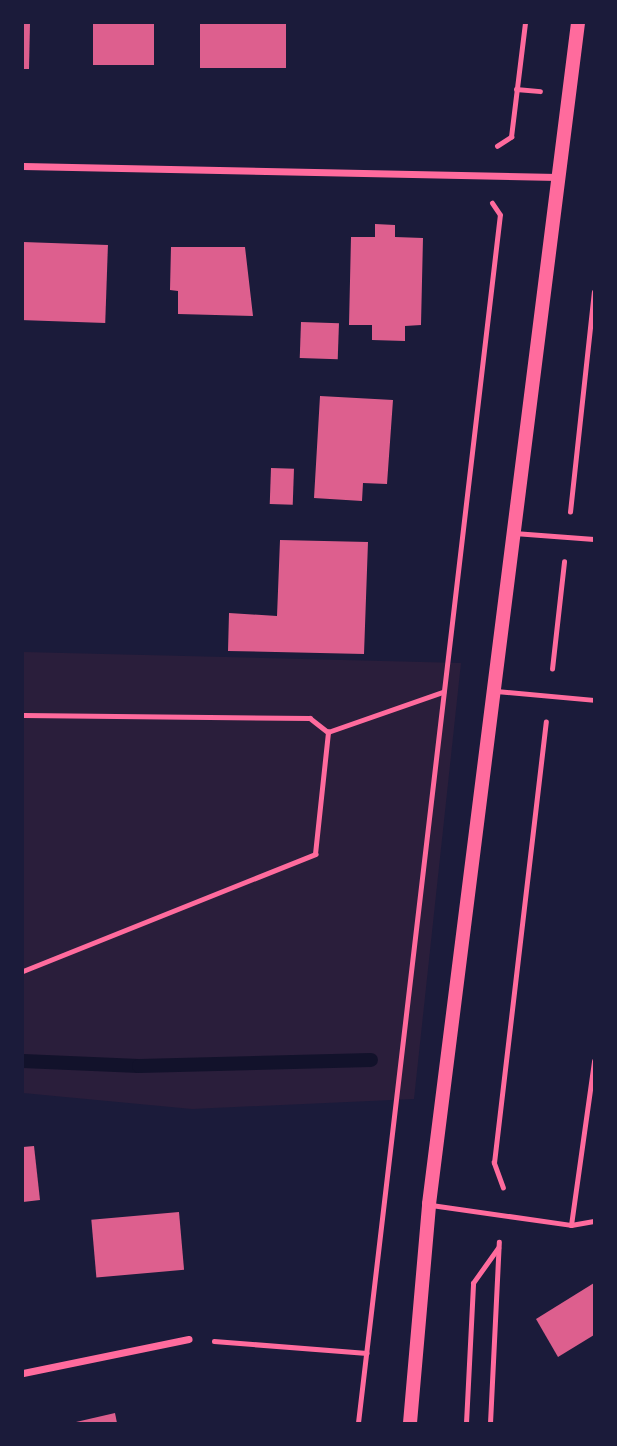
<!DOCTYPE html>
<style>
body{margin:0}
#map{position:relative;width:617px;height:1446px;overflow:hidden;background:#1b1b3a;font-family:"Noto Sans",sans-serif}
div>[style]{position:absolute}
.green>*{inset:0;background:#2a1e3b}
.stream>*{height:14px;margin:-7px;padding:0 7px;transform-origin:7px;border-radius:7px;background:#12122b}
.building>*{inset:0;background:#dd5f8e;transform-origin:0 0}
.path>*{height:4.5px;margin:-2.25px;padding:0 2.25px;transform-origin:2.25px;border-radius:2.25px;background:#ff6b9d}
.service>*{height:5px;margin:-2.5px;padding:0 2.5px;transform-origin:2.5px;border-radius:2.5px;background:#ff6b9d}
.minor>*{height:7px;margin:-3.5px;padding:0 3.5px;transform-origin:3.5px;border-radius:3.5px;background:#ff6b9d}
.secondary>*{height:14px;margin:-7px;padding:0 7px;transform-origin:7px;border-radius:7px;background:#ff6b9d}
span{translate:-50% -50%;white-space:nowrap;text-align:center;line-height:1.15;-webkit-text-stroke:5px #1b1b3a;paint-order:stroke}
.frame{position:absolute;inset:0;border:24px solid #1b1b3a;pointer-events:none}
</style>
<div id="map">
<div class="green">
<i style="clip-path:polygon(23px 652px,461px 663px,414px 1099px,192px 1109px,23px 1093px)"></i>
</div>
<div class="stream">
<i style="left:23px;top:1061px;width:116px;rotate:2.5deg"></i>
<i style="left:139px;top:1066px;width:232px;rotate:-1.5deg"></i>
</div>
<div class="building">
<i style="clip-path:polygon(23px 23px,30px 23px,29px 69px,23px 69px)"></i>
<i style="left:93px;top:23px;width:61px;height:42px"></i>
<i style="left:200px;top:23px;width:86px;height:45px"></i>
<i style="clip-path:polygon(375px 224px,395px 225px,395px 237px,423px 238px,421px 325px,405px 326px,405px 341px,372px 340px,372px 325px,349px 325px,351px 237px,375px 237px)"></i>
<i style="left:23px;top:242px;width:85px;height:78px;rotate:2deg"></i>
<i style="clip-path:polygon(171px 247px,245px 247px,253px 316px,178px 314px,178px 291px,170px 290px)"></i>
<i style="left:301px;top:322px;width:38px;height:36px;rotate:2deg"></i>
<i style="clip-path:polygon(320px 396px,393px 400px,387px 484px,363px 483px,362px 501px,314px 498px)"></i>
<i style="left:271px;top:468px;width:23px;height:36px;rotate:2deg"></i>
<i style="clip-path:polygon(280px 540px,368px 542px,364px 654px,228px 651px,229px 613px,277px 616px)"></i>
<i style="clip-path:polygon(34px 1146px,40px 1200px,23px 1202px,23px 1147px)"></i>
<i style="left:179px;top:1212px;width:58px;height:88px;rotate:85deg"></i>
<i style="clip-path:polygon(594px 1283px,594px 1335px,558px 1357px,536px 1319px)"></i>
<i style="clip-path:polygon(115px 1413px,117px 1423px,77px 1423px,76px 1422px)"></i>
</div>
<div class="path">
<i style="left:516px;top:89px;width:24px;rotate:5deg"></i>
<i style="left:497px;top:146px;width:17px;rotate:-33deg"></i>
<i style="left:511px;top:137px;width:115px;rotate:-83deg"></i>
<i style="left:570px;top:512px;width:221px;rotate:-83.8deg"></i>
<i style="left:552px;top:669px;width:108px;rotate:-83.6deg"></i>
<i style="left:23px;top:715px;width:287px;rotate:0.6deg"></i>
<i style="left:310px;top:718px;width:23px;rotate:38deg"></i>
<i style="left:328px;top:732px;width:122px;rotate:-19.2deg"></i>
<i style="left:23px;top:971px;width:315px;rotate:-21.8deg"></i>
<i style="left:315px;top:854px;width:123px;rotate:-83.9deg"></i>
<i style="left:503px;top:1188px;width:27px;rotate:-110deg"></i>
<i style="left:494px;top:1163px;width:444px;rotate:-83.3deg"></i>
<i style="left:214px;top:1341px;width:153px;rotate:4.5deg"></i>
<i style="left:358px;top:1423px;width:1216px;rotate:-83.3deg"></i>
<i style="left:500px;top:215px;width:14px;rotate:-124deg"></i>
<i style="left:466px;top:1423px;width:140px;rotate:-87.1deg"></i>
<i style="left:473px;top:1283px;width:43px;rotate:-54.5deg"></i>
<i style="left:490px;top:1423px;width:181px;rotate:-87.2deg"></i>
</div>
<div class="service">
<i style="left:514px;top:533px;width:80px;rotate:4.3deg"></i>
<i style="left:496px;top:691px;width:98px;rotate:5.2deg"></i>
<i style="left:431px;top:1205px;width:141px;rotate:8.1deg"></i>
<i style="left:571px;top:1225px;width:23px;rotate:-10deg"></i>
<i style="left:571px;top:1225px;width:166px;rotate:-82deg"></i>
</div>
<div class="minor">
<i style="left:23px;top:166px;width:534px;rotate:1.18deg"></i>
<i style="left:23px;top:1373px;width:169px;rotate:-11.6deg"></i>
</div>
<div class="secondary">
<i style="left:410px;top:1423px;width:220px;rotate:-85deg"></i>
<i style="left:429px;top:1204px;width:1190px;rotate:-82.81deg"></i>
</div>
<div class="frame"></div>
</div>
